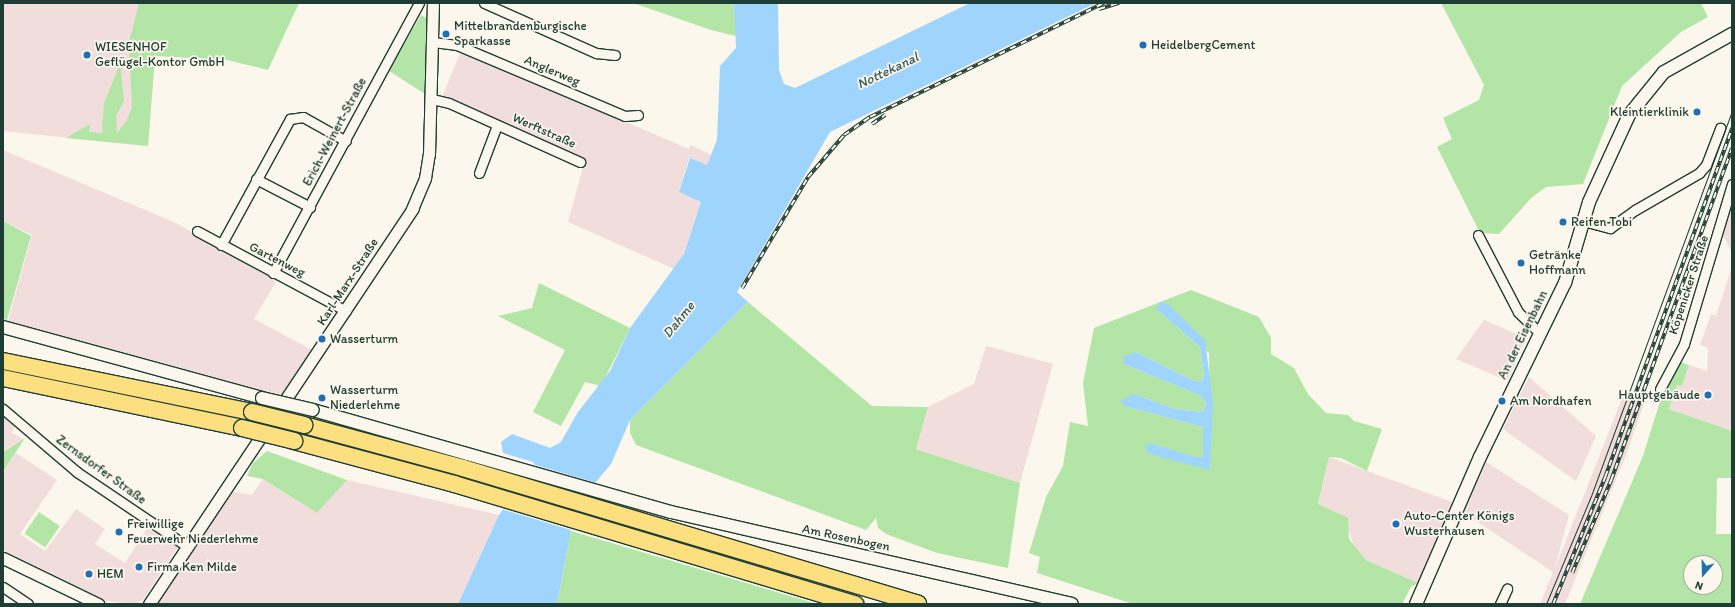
<!DOCTYPE html>
<meta charset="utf-8">
<style>
body{margin:0}
#map{position:relative;width:1735px;height:607px;overflow:hidden;background:#fbf7ec;font-family:Itim,sans-serif}
div>[style]{position:absolute}
.built>*{inset:0;background:#f1dedc}
.green>*{inset:0;background:#b3e6a6;transform-origin:0 0}
.water>*{inset:0;background:#9fd4fd}
.pier>*{inset:0;background:#fbf7ec}
.roads{filter:drop-shadow(1px 0 #1f3d34) drop-shadow(-1px 0 #1f3d34) drop-shadow(0 1px #1f3d34) drop-shadow(0 -1px #1f3d34)}
.minor>*{height:9px;margin:-4.5px;padding:0 4.5px;transform-origin:4.5px;border-radius:4.5px;background:#fbf7ec}
.tertiary>*{height:11px;margin:-5.5px;padding:0 5.5px;transform-origin:5.5px;border-radius:5.5px;background:#fbf7ec}
.secondary>*{height:12px;margin:-6px;padding:0 6px;transform-origin:6px;border-radius:6px;background:#fbf7ec}
.motorway>*{height:16px;margin:-8px;padding:0 8px;transform-origin:8px;border-radius:8px;background:#fce080}
.tram>*{height:1px;margin:-0.5px;padding:0 0.5px;transform-origin:0.5px;border-radius:0.5px;background:#1f3d34}
.rail>*{height:3.5px;margin-top:-1.75px;transform-origin:0;background:repeating-linear-gradient(90deg,#fbf7ec 0 6px,#1f3d34 0 12px);box-sizing:border-box;border-block:1px solid #1f3d34}
.bridges{filter:drop-shadow(1px 0 #1f3d34) drop-shadow(-1px 0 #1f3d34) drop-shadow(0 1px #1f3d34) drop-shadow(0 -1px #1f3d34)}
.secondary-bridge>*{height:12px;margin:-6px;padding:0 6px;transform-origin:6px;border-radius:6px;background:#fbf7ec}
.motorway-bridge>*{height:16px;margin:-8px;padding:0 8px;transform-origin:8px;border-radius:8px;background:#fce080}
.dots>*{width:11px;height:11px;translate:-50% -50%;box-sizing:border-box;border:2px solid #fbf7ec;border-radius:50%}
span{translate:-50% -50%;white-space:nowrap;text-align:center;line-height:1.15;-webkit-text-stroke:3.5px #fbf7ec;paint-order:stroke}
.poi-label{font-size:13px;color:#1f3d34}
.left{translate:0 -50%;text-align:left}
.right{translate:-100% -50%;text-align:right}
.street-label{font-size:13px;color:#1f3d34}
.water-label{font-size:14px;color:#395b5c;font-style:italic}
.frame{position:absolute;inset:0;border:4px solid #1f3d34;pointer-events:none}
.north{position:absolute;left:1683px;top:555px;width:40px;height:40px;box-sizing:border-box;background:#fbf7ec;border:1px solid #a3ada2;border-radius:50%;rotate:200deg;font-size:11px;font-weight:700;line-height:16px;text-align:center;color:#1f3d34}
.north::after{content:'';display:block;margin:auto;width:14px;height:18px;background:#1f6fb2;clip-path:polygon(50% 0,100% 100%,50% 72%,0 100%)}
</style>
<div id="map">
<div class="built">
<i style="clip-path:polygon(3px 3px,159px 3px,148px 146px,3px 131px)"></i>
<i style="clip-path:polygon(461px 51px,689px 149px,691px 145px,712px 155px,707px 165px,689px 158px,679px 192px,701px 202px,684px 254px,674px 269px,568px 222px,585px 160px,442px 97px)"></i>
<i style="clip-path:polygon(3px 150px,176px 223px,277px 280px,254px 319px,312px 350px,281px 395px,8px 321px,32px 235px,3px 221px)"></i>
<i style="clip-path:polygon(1732px 202px,1732px 253px,1722px 233px)"></i>
<i style="clip-path:polygon(1732px 266px,1732px 431px,1669px 409px,1677px 384px,1682px 386px,1689px 365px,1707px 371px,1708px 348px,1700px 345px,1711px 314px,1716px 316px)"></i>
<i style="clip-path:polygon(1484px 320px,1526px 338px,1508px 381px,1456px 359px)"></i>
<i style="clip-path:polygon(986px 346px,1053px 364px,1020px 483px,916px 449px,928px 407px,974px 384px)"></i>
<i style="clip-path:polygon(1529px 377px,1596px 436px,1576px 481px,1503px 429px)"></i>
<i style="clip-path:polygon(1625px 391px,1646px 398px,1626px 455px,1565px 604px,1540px 604px,1553px 572px,1464px 513px,1486px 462px,1569px 515px,1555px 568px)"></i>
<i style="clip-path:polygon(3px 416px,14px 427px,12px 433px,23px 439px,3px 451px)"></i>
<i style="clip-path:polygon(16px 453px,57px 480px,20px 534px,45px 551px,76px 509px,105px 529px,95px 544px,125px 563px,150px 524px,180px 544px,143px 600px,133px 604px,107px 601px,3px 550px,3px 473px)"></i>
<i style="clip-path:polygon(1329px 457px,1452px 502px,1418px 583px,1366px 560px,1356px 551px,1347px 526px,1318px 505px)"></i>
<i style="clip-path:polygon(263px 479px,317px 513px,347px 480px,499px 515px,458px 604px,157px 604px,233px 492px,252px 495px)"></i>
</div>
<div class="green">
<i style="clip-path:polygon(139px 3px,299px 3px,268px 70px,227px 60px,155px 56px,148px 146px,66px 138px,90px 124px,89px 132px,102px 133px,104px 103px,120px 64px,124px 101px,116px 116px,117px 133px,127px 120px,132px 107px,129px 43px)"></i>
<i style="clip-path:polygon(633px 3px,734px 3px,736px 36px,711px 30px)"></i>
<i style="clip-path:polygon(1441px 3px,1701px 3px,1708px 17px,1681px 32px,1622px 86px,1583px 184px,1546px 187px,1531px 198px,1499px 234px,1480px 233px,1437px 147px,1452px 139px,1443px 118px,1479px 100px,1484px 85px)"></i>
<i style="clip-path:polygon(421px 15px,426px 18px,425px 94px,389px 71px)"></i>
<i style="clip-path:polygon(3px 221px,31px 236px,7px 320px,3px 319px)"></i>
<i style="clip-path:polygon(539px 283px,630px 328px,601px 386px,585px 382px,561px 426px,533px 412px,565px 350px,498px 316px,532px 308px)"></i>
<i style="clip-path:polygon(evenodd,1191px 290px,1259px 317px,1271px 338px,1271px 354px,1294px 368px,1308px 394px,1326px 413px,1348px 415px,1354px 421px,1382px 429px,1367px 471px,1341px 458px,1329px 457px,1318px 504px,1348px 518px,1349px 539px,1366px 560px,1418px 583px,1411px 587px,1402px 604px,1133px 604px,1037px 573px,1040px 557px,1029px 553px,1046px 497px,1063px 466px,1070px 422px,1088px 426px,1083px 383px,1094px 328px,1191px 290px,1156px 309px,1209px 353px,1210px 470px,1199px 459px,1203px 456px,1203px 427px,1125px 406px,1134px 394px,1175px 409px,1203px 412px,1206px 403px,1201px 396px,1124px 364px,1136px 352px,1192px 380px,1201px 382px,1204px 377px,1200px 347px,1156px 309px)"></i>
<i style="clip-path:polygon(748px 302px,872px 406px,928px 407px,916px 449px,1020px 483px,1008px 568px,937px 553px,886px 534px,878px 528px,876px 518px,866px 530px,636px 445px,630px 433px,630px 420px)"></i>
<i style="clip-path:polygon(evenodd,1677px 361px,1689px 365px,1682px 386px,1677px 385px,1669px 409px,1732px 431px,1732px 478px,1717px 478px,1716px 534px,1732px 534px,1732px 604px,1580px 604px,1643px 456px,1666px 382px,1677px 361px,1691px 563px,1715px 563px,1715px 587px,1691px 587px,1691px 563px)"></i>
<i style="clip-path:polygon(25px 438px,3px 472px,3px 452px)"></i>
<i style="clip-path:polygon(267px 451px,347px 480px,317px 513px,263px 479px,247px 476px,253px 463px)"></i>
<i style="left:39px;top:512px;width:25px;height:26px;rotate:34deg"></i>
<i style="clip-path:polygon(571px 531px,817px 604px,557px 604px)"></i>
</div>
<div class="water">
<i style="clip-path:polygon(734px 3px,778px 3px,779px 70px,784px 84px,795px 88px,970px 3px,1096px 3px,830px 132px,737px 292px,748px 302px,630px 420px,611px 464px,586px 494px,571px 531px,557px 604px,458px 604px,499px 515px,503px 509px,525px 515px,544px 478px,533px 462px,503px 453px,501px 442px,512px 434px,550px 448px,561px 442px,578px 412px,610px 371px,630px 328px,684px 254px,701px 202px,679px 192px,690px 158px,707px 165px,717px 140px,720px 66px,736px 48px)"></i>
<i style="clip-path:polygon(1160px 302px,1168px 304px,1205px 340px,1213px 403px,1210px 470px,1149px 454px,1145px 448px,1149px 443px,1199px 458px,1203px 456px,1203px 427px,1124px 406px,1120px 401px,1134px 394px,1175px 409px,1203px 412px,1206px 403px,1201px 396px,1124px 364px,1123px 357px,1136px 352px,1192px 380px,1201px 382px,1204px 377px,1200px 347px,1156px 309px)"></i>
</div>
<div class="pier">
<i style="clip-path:polygon(532px 464px,597px 483px,588px 495px,574px 531px,501px 509px,524px 513px,541px 478px)"></i>
</div>
<div class="roads">
<div class="minor">
<i style="left:484px;top:3px;width:123px;rotate:24.1deg"></i>
<i style="left:596px;top:53px;width:19px;rotate:6deg"></i>
<i style="left:433px;top:42px;width:24px;rotate:7deg"></i>
<i style="left:457px;top:45px;width:182px;rotate:22.9deg"></i>
<i style="left:625px;top:116px;width:13px;rotate:-4deg"></i>
<i style="left:432px;top:99px;width:17px;rotate:13deg"></i>
<i style="left:449px;top:103px;width:144px;rotate:24.2deg"></i>
<i style="left:479px;top:173px;width:51px;rotate:-69.4deg"></i>
<i style="left:256px;top:179px;width:61px;rotate:27.4deg"></i>
<i style="left:1583px;top:221px;width:28px;rotate:15deg"></i>
<i style="left:1610px;top:228px;width:31px;rotate:-36deg"></i>
<i style="left:1635px;top:210px;width:74px;rotate:-30deg"></i>
<i style="left:1699px;top:173px;width:11px;rotate:-49deg"></i>
<i style="left:1706px;top:165px;width:40px;rotate:-69deg"></i>
<i style="left:197px;top:231px;width:169px;rotate:28.2deg"></i>
<i style="left:1478px;top:235px;width:87px;rotate:62.5deg"></i>
<i style="left:1518px;top:312px;width:29px;rotate:44deg"></i>
<i style="left:221px;top:245px;width:144px;rotate:-61.3deg"></i>
<i style="left:290px;top:119px;width:13px;rotate:-9deg"></i>
<i style="left:303px;top:117px;width:49px;rotate:29.2deg"></i>
<i style="left:273px;top:273px;width:307px;rotate:-61.6deg"></i>
<i style="left:1660px;top:389px;width:51px;rotate:-61.9deg"></i>
<i style="left:1684px;top:344px;width:167px;rotate:-73.3deg"></i>
<i style="left:3px;top:409px;width:97px;rotate:40.4deg"></i>
<i style="left:77px;top:472px;width:134px;rotate:34deg"></i>
<i style="left:3px;top:587px;width:30px;rotate:34deg"></i>
<i style="left:1500px;top:604px;width:17px;rotate:-65deg"></i>
</div>
<div class="tertiary">
<i style="left:3px;top:558px;width:106px;rotate:25.8deg"></i>
<i style="left:149px;top:604px;width:475px;rotate:-56.3deg"></i>
<i style="left:412px;top:209px;width:34px;rotate:-67deg"></i>
<i style="left:425px;top:178px;width:24px;rotate:-81deg"></i>
<i style="left:429px;top:154px;width:151px;rotate:-88.5deg"></i>
</div>
<div class="secondary">
<i style="left:3px;top:327px;width:269px;rotate:15.3deg"></i>
<i style="left:313px;top:410px;width:372px;rotate:15.9deg"></i>
<i style="left:671px;top:512px;width:411px;rotate:12.9deg"></i>
<i style="left:1416px;top:604px;width:160px;rotate:-66.5deg"></i>
<i style="left:1480px;top:457px;width:194px;rotate:-64deg"></i>
<i style="left:1565px;top:283px;width:84px;rotate:-73.5deg"></i>
<i style="left:1589px;top:202px;width:96px;rotate:-65.3deg"></i>
<i style="left:1629px;top:115px;width:55px;rotate:-50.9deg"></i>
<i style="left:1664px;top:72px;width:78px;rotate:-29.2deg"></i>
</div>
<div class="motorway">
<i style="left:3px;top:361px;width:254px;rotate:11.6deg"></i>
<i style="left:3px;top:378px;width:244px;rotate:11.8deg"></i>
<i style="left:304px;top:425px;width:165px;rotate:15.1deg"></i>
<i style="left:463px;top:468px;width:475px;rotate:16.6deg"></i>
<i style="left:294px;top:441px;width:166px;rotate:15deg"></i>
<i style="left:454px;top:484px;width:419px;rotate:16.7deg"></i>
</div>
</div>
<div class="tram">
<i style="left:1546px;top:604px;width:117px;rotate:-67.4deg"></i>
<i style="left:1591px;top:496px;width:410px;rotate:-69.9deg"></i>
</div>
<div class="rail">
<i style="left:1099px;top:9px;width:21px;rotate:-17deg"></i>
<i style="left:872px;top:124px;width:16px;rotate:-35deg"></i>
<i style="left:742px;top:288px;width:129px;rotate:-59.3deg"></i>
<i style="left:808px;top:177px;width:55px;rotate:-49.4deg"></i>
<i style="left:844px;top:135px;width:32px;rotate:-35deg"></i>
<i style="left:870px;top:117px;width:260px;rotate:-26deg"></i>
<i style="left:1572px;top:573px;width:101px;rotate:-67.2deg"></i>
<i style="left:1611px;top:480px;width:353px;rotate:-70deg"></i>
<i style="left:1553px;top:604px;width:137px;rotate:-67.7deg"></i>
<i style="left:1605px;top:477px;width:371px;rotate:-70deg"></i>
</div>
<div class="bridges">
<div class="secondary-bridge">
<i style="left:262px;top:398px;width:52px;rotate:13.2deg"></i>
</div>
<div class="motorway-bridge">
<i style="left:252px;top:412px;width:54px;rotate:14deg"></i>
<i style="left:242px;top:428px;width:54px;rotate:14deg"></i>
</div>
</div>
<div class="dots">
<i style="left:446px;top:34px;background:#1f6fb2"></i>
<i style="left:1143px;top:45px;background:#1f6fb2"></i>
<i style="left:87px;top:55px;background:#1f6fb2"></i>
<i style="left:1697px;top:112px;background:#1f6fb2"></i>
<i style="left:1563px;top:222px;background:#1f6fb2"></i>
<i style="left:1521px;top:263px;background:#1f6fb2"></i>
<i style="left:322px;top:339px;background:#1f6fb2"></i>
<i style="left:1708px;top:395px;background:#1f6fb2"></i>
<i style="left:322px;top:398px;background:#1f6fb2"></i>
<i style="left:1502px;top:401px;background:#1f6fb2"></i>
<i style="left:1396px;top:524px;background:#1f6fb2"></i>
<i style="left:119px;top:532px;background:#1f6fb2"></i>
<i style="left:139px;top:567px;background:#1f6fb2"></i>
<i style="left:89px;top:574px;background:#1f6fb2"></i>
</div>
<div class="poi-label">
<span class="left" style="left:454px;top:34px">Mittelbrandenburgische<br>Sparkasse</span>
<span class="left" style="left:1151px;top:45px">HeidelbergCement</span>
<span class="left" style="left:95px;top:55px">WIESENHOF<br>Geflügel-Kontor GmbH</span>
<span class="right" style="left:1689px;top:112px">Kleintierklinik</span>
<span class="left" style="left:1571px;top:222px">Reifen Tobi</span>
<span class="left" style="left:1529px;top:263px">Getränke<br>Hoffmann</span>
<span class="left" style="left:330px;top:339px">Wasserturm</span>
<span class="left" style="left:330px;top:398px">Wasserturm<br>Niederlehme</span>
<span class="right" style="left:1700px;top:395px">Hauptgebäude</span>
<span class="left" style="left:1510px;top:401px">Am Nordhafen</span>
<span class="left" style="left:1404px;top:524px">Auto-Center Königs<br>Wusterhausen</span>
<span class="left" style="left:127px;top:532px">Freiwillige<br>Feuerwehr Niederlehme</span>
<span class="left" style="left:147px;top:567px">Firma Ken Milde</span>
<span class="left" style="left:97px;top:574px">HEM</span>
</div>
<div class="street-label">
<span style="left:552px;top:71px;rotate:23deg">Anglerweg</span>
<span style="left:544px;top:131px;rotate:24deg">Werftstraße</span>
<span style="left:335px;top:132px;rotate:-62deg">Erich-Weinert-Straße</span>
<span style="left:277px;top:260px;rotate:27deg">Gartenweg</span>
<span style="left:348px;top:282px;rotate:-57deg">Karl-Marx-Straße</span>
<span style="left:1689px;top:285px;rotate:-72deg">Köpenicker Straße</span>
<span style="left:1523px;top:335px;rotate:-64deg">An der Eisenbahn</span>
<span style="left:101px;top:470px;rotate:36deg">Zernsdorfer Straße</span>
<span style="left:846px;top:538px;rotate:12deg">Am Rosenbogen</span>
</div>
<div class="water-label">
<span style="left:888px;top:71px;rotate:-26deg">Nottekanal</span>
<span style="left:679px;top:320px;rotate:-51deg">Dahme</span>
</div>
<div class="frame"></div>
<div class="north">N</div>
</div>
